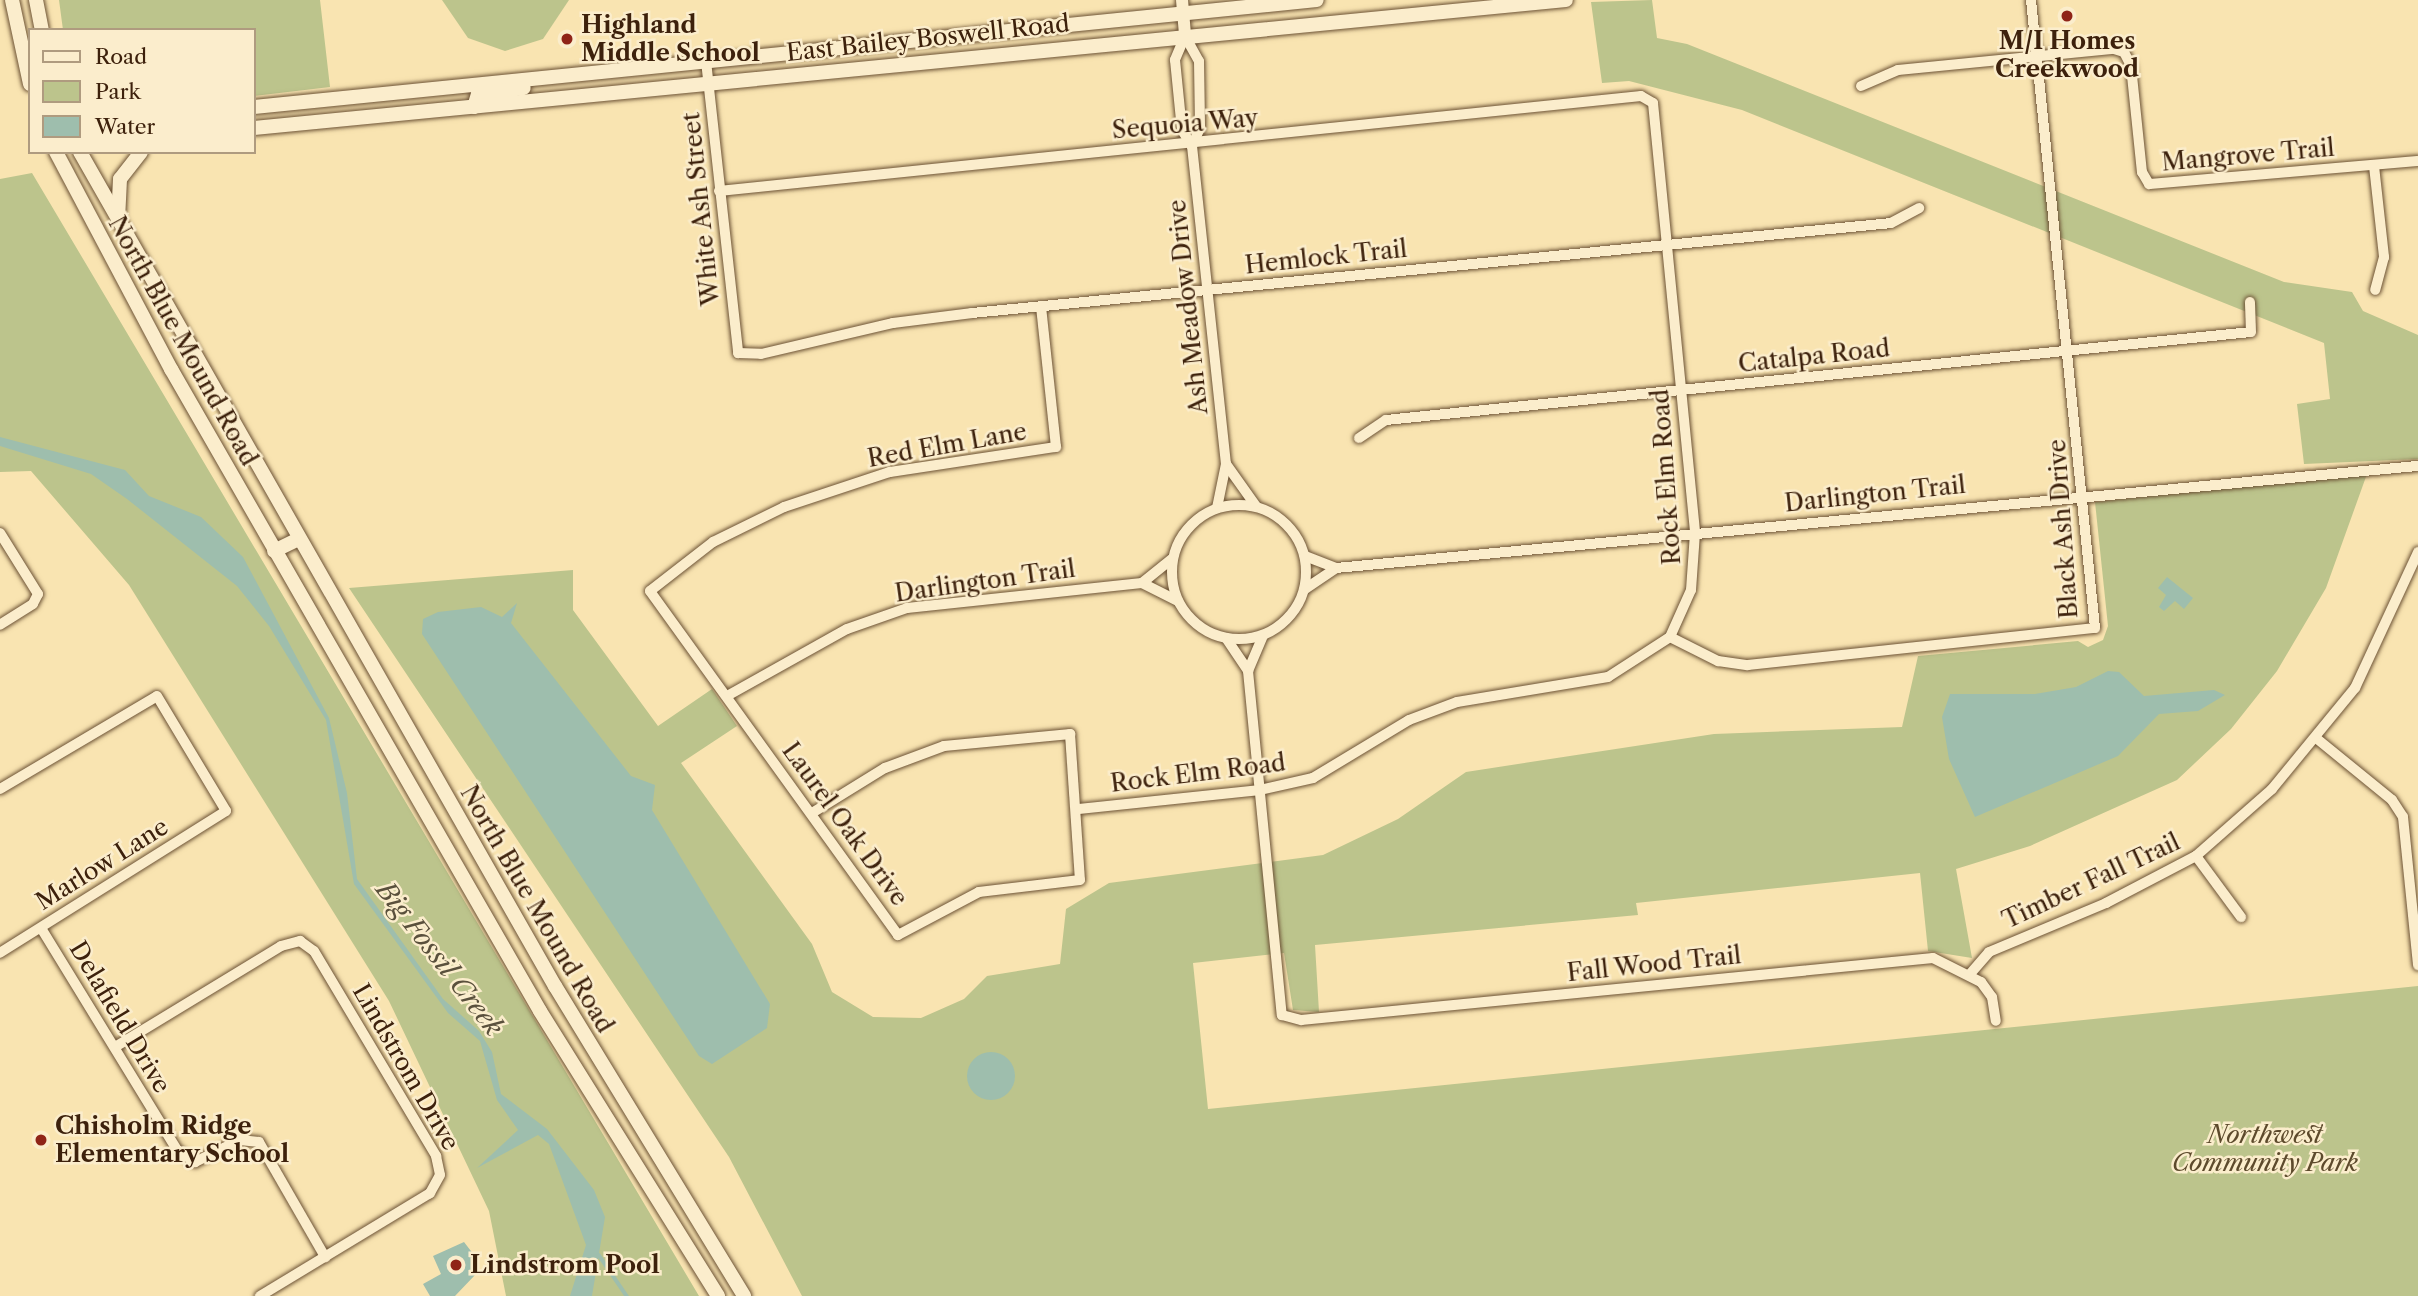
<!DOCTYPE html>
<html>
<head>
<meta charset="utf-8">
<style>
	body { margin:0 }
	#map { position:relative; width:2418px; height:1296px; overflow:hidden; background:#f9e4b1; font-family:"Libre Caslon Text",serif }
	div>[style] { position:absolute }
	.green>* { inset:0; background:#bcc48c }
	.water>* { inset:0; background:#9ebead }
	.round { border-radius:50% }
	.stream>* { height:3.5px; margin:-1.75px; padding:0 1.75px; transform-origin:1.75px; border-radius:1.75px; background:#9ebead }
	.roads { filter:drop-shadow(0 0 2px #6c5235) drop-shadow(0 0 2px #6c5235) }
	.minor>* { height:10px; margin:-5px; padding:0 5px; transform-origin:5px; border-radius:5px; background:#fbedcc }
	.minor>.ring { margin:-5px; padding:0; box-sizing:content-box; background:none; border:10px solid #fbedcc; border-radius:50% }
	.tertiary>* { height:12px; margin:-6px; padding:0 6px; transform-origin:6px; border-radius:6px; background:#fbedcc }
	.secondary>* { height:14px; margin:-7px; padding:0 7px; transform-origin:7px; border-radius:7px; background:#fbedcc }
	.dots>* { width:19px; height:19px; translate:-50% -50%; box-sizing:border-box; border:4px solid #fbedcc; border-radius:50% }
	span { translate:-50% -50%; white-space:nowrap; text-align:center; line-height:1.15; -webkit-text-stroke:5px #fbedcc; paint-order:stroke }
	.poi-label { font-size:24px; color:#3d210c; font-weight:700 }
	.left { translate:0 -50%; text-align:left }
	.street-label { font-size:24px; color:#3d210c }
	.park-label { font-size:24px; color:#5d4a2c; font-style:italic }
	.water-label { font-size:26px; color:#5a503c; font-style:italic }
	.legend { position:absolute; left:28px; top:28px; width:228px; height:126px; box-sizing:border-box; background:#fbedcc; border:2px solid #af9b7f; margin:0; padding:9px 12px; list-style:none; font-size:21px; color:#3d210c }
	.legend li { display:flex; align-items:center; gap:14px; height:35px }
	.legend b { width:35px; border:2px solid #af9b7f }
</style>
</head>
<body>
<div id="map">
	<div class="green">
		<div style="clip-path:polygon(59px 0,320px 0,330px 87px,254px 96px,254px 30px,63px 30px)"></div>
		<div style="clip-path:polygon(442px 0,569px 0,543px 39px,505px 51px,468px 38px)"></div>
		<div style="clip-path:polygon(1652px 0,1657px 38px,1687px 44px,2284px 282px,2352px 292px,2363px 311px,2418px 335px,2418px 459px,2304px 464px,2297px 404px,2330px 399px,2324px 343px,1742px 110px,1629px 81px,1602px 83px,1591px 2px)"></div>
		<div style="clip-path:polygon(32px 173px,699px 1296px,506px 1296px,489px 1211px,389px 1001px,129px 585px,31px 471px,0 472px,0 179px)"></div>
		<div style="clip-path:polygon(2367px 474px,2326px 588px,2277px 671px,2231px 729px,2177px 780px,2030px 846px,1956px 869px,1972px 958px,1928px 951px,1920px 873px,1636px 903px,1638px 915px,1315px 945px,1319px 1012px,1293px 1010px,1284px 953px,1193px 963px,1208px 1109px,2418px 986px,2418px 1296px,802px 1296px,729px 1157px,349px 588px,573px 570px,573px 610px,658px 726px,712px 689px,737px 726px,681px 763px,812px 944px,832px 992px,873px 1017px,921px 1018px,964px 999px,987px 976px,1060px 964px,1066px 909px,1109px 883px,1323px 855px,1398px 819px,1466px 772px,1714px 734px,1902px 727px,1918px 656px,2078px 641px,2088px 647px,2103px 640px,2108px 626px,2095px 502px)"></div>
	</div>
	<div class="water">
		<div style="clip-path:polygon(0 437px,125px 470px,149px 496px,201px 517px,243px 557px,329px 718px,347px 793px,357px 879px,443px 999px,479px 1031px,492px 1052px,501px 1094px,547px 1129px,594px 1190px,605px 1217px,592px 1296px,570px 1296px,586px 1245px,549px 1144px,538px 1135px,477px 1168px,518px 1130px,497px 1100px,480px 1041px,448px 1013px,354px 884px,326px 720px,269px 626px,237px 586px,127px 499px,91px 474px,0 446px)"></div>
		<div style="clip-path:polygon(2167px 577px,2193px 598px,2184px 609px,2175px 601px,2164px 611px,2159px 607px,2166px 595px,2158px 588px)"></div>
		<div style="clip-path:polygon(517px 603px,511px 623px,631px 776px,655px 785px,652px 810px,770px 1004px,767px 1028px,712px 1064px,699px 1056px,422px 634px,423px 619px,438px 612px,481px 607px,502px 617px)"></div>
		<div style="clip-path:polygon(2108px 671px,2119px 672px,2144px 696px,2214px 690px,2225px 695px,2198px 711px,2159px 714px,2118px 756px,1975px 817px,1949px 759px,1942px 717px,1950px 694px,2035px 694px,2076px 687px)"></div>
		<div class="round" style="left:967px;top:1052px;width:48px;height:48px"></div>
		<div style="clip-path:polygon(464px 1242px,474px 1255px,475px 1275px,455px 1296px,430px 1296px,423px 1284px,441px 1274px,433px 1256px)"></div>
	</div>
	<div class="stream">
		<div style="left:599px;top:1255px;width:50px;rotate:55.7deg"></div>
	</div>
	<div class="roads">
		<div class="minor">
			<div style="left:1185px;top:36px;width:26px;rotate:113deg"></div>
			<div style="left:1175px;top:60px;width:70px;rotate:84.3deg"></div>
			<div style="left:1182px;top:130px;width:19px;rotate:58deg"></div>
			<div style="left:1192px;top:146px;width:320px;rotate:83.9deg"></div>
			<div style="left:1226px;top:464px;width:45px;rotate:101.6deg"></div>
			<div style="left:1185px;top:36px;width:29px;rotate:61deg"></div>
			<div style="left:1199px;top:61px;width:67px;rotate:89.1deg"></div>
			<div style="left:1200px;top:128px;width:20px;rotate:114deg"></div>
			<div style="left:706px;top:61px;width:294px;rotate:83.7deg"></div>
			<div style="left:738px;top:353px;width:23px;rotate:2deg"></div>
			<div style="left:761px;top:354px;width:136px;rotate:-13.2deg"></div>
			<div style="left:893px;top:323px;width:80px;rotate:-7.2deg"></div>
			<div style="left:972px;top:313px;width:923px;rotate:-5.59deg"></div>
			<div style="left:1891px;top:223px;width:32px;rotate:-28deg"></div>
			<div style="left:1861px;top:86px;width:40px;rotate:-23.4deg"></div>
			<div style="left:1898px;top:70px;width:217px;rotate:-5.6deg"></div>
			<div style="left:2114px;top:49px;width:10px;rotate:17deg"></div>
			<div style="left:2124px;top:52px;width:16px;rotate:63deg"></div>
			<div style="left:2131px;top:66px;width:107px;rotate:84.1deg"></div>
			<div style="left:2142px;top:172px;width:14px;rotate:60deg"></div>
			<div style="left:2149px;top:184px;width:270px;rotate:-4.9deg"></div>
			<div style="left:2374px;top:166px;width:92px;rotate:83.7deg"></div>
			<div style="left:2384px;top:257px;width:34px;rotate:105deg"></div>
			<div style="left:719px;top:191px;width:927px;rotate:-5.88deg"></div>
			<div style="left:1641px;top:96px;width:14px;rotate:30deg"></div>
			<div style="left:1653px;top:103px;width:432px;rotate:84.4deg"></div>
			<div style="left:1695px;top:533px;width:57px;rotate:94deg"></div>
			<div style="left:1691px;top:590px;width:51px;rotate:114.1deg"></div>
			<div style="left:1670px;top:637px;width:74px;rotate:147.2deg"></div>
			<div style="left:1608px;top:677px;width:153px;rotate:170.6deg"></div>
			<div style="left:1457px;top:702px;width:51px;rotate:159.4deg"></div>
			<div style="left:1409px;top:720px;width:112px;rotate:148.9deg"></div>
			<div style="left:1313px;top:778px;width:54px;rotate:167.2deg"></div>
			<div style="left:1260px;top:790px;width:182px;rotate:174deg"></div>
			<div style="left:1359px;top:438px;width:32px;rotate:-34deg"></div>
			<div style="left:1386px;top:420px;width:869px;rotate:-5.81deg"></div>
			<div style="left:2251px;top:332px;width:30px;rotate:-92deg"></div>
			<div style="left:1226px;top:464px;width:52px;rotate:54.5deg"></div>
			<div class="ring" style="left:1172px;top:505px;width:124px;height:124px"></div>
			<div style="left:0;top:533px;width:72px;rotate:58.1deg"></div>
			<div style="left:38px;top:594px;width:11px;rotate:117deg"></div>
			<div style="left:33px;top:604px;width:39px;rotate:148deg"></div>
			<div style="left:1305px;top:556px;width:33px;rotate:21deg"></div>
			<div style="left:1142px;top:583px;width:40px;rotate:-39deg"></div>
			<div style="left:1305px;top:589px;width:37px;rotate:-34deg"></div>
			<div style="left:1336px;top:568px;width:1087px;rotate:-5.39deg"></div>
			<div style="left:1670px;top:637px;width:54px;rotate:26.6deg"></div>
			<div style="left:1718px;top:661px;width:30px;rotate:8deg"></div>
			<div style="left:1748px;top:665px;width:349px;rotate:-6.1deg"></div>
			<div style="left:2095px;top:628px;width:631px;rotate:-95.82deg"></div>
			<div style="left:1226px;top:638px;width:40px;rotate:56deg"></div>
			<div style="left:1248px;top:671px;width:346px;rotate:84.4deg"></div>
			<div style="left:1282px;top:1015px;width:20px;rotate:15deg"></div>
			<div style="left:1301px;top:1020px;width:635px;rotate:-5.6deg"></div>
			<div style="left:1933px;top:958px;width:54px;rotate:26.6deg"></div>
			<div style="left:1981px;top:982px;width:19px;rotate:54deg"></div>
			<div style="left:1992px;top:997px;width:24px;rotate:81deg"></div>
			<div style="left:1248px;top:671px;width:39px;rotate:-67deg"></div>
			<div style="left:727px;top:696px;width:137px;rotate:-29.2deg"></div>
			<div style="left:847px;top:629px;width:64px;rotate:-19.3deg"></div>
			<div style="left:907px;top:608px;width:236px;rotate:-6.1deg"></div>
			<div style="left:1142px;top:583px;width:40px;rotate:26.6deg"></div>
			<div style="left:2316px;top:738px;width:98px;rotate:39.2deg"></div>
			<div style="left:2392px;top:800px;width:20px;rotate:57deg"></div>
			<div style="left:2403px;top:817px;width:149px;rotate:84.2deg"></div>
			<div style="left:0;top:789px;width:182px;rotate:-30.6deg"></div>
			<div style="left:157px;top:696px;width:134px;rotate:59deg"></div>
			<div style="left:226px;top:811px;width:267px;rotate:147.9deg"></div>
			<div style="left:812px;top:813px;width:86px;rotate:-31.7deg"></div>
			<div style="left:885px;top:768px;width:63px;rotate:-20.4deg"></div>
			<div style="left:944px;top:746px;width:127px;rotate:-5.4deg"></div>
			<div style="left:1070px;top:734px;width:146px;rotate:86.1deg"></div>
			<div style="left:1080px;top:880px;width:102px;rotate:173.2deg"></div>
			<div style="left:979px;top:892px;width:92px;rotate:152deg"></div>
			<div style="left:898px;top:935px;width:424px;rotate:-125.8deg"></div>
			<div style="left:650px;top:591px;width:80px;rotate:-37.9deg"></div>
			<div style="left:713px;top:542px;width:79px;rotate:-26.2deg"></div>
			<div style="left:784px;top:507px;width:112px;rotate:-18.3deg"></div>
			<div style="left:890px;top:472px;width:168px;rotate:-8.6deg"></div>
			<div style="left:1056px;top:447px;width:141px;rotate:-96.1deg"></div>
			<div style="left:2196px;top:856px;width:76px;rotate:53.6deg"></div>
			<div style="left:41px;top:928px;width:260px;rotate:58.5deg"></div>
			<div style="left:177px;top:1150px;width:22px;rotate:34deg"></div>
			<div style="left:195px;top:1162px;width:50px;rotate:-26.1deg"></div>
			<div style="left:240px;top:1140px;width:19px;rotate:6deg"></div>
			<div style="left:259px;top:1142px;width:133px;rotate:60.1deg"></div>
			<div style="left:1970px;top:974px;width:29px;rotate:-49deg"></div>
			<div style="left:1989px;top:952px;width:127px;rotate:-22.7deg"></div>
			<div style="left:2106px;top:903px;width:102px;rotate:-27.6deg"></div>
			<div style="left:2196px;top:856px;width:101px;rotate:-41.4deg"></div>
			<div style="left:2272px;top:789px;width:131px;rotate:-50.6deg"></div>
			<div style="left:2355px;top:688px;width:150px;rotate:-65.1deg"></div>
			<div style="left:115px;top:1047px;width:194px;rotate:-31.3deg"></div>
			<div style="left:281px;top:946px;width:20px;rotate:-15deg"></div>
			<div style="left:300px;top:941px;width:17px;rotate:36deg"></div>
			<div style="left:314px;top:951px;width:239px;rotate:59.2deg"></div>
			<div style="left:436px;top:1156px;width:19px;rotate:78deg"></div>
			<div style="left:440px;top:1175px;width:21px;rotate:119deg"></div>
			<div style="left:430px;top:1193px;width:199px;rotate:148.8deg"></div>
		</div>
		<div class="tertiary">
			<div style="left:1182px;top:0;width:36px;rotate:85deg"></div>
		</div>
		<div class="secondary">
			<div style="left:12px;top:0;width:86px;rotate:77.9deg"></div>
			<div style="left:36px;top:0;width:31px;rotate:79deg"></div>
			<div style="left:254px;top:107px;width:1068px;rotate:-5.75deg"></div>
			<div style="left:474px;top:107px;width:14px;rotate:-73deg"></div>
			<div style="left:478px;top:94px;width:46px;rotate:-7.4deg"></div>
			<div style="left:254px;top:128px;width:1318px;rotate:-5.57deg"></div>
			<div style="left:56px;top:152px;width:246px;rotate:62.1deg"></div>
			<div style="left:171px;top:369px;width:740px;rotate:60.11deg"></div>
			<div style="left:540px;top:1011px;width:336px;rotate:58deg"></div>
			<div style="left:80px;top:152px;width:960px;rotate:60.34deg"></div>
			<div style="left:555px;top:986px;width:363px;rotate:58.6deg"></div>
			<div style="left:118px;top:220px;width:41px;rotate:-87.2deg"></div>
			<div style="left:120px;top:179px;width:34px;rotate:-52deg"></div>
			<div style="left:274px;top:551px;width:28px;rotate:-26deg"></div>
		</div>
	</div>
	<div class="dots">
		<div style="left:2067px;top:16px;background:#8f2418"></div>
		<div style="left:567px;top:39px;background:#8f2418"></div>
		<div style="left:41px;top:1140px;background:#8f2418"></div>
		<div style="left:456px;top:1265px;background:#8f2418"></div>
	</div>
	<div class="poi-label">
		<span class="left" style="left:581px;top:39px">Highland<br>Middle School</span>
		<span style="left:2067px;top:55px">M/I Homes<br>Creekwood</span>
		<span class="left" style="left:55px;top:1140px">Chisholm Ridge<br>Elementary School</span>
		<span class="left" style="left:470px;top:1265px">Lindstrom Pool</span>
	</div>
	<div class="street-label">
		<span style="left:928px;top:38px;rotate:-6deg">East Bailey Boswell Road</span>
		<span style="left:1185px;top:124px;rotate:-5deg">Sequoia Way</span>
		<span style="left:2248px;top:155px;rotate:-5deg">Mangrove Trail</span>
		<span style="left:701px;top:209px;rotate:-96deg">White Ash Street</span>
		<span style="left:1326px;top:257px;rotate:-6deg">Hemlock Trail</span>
		<span style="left:1188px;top:307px;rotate:-96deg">Ash Meadow Drive</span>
		<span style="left:183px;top:341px;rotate:61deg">North Blue Mound Road</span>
		<span style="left:1814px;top:356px;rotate:-6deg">Catalpa Road</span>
		<span style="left:947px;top:445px;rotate:-10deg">Red Elm Lane</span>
		<span style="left:1666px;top:477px;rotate:-94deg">Rock Elm Road</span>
		<span style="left:1875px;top:494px;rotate:-6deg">Darlington Trail</span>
		<span style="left:2063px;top:529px;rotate:-94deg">Black Ash Drive</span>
		<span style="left:985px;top:581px;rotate:-8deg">Darlington Trail</span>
		<span style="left:1198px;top:773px;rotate:-7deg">Rock Elm Road</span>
		<span style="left:845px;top:824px;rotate:54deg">Laurel Oak Drive</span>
		<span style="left:102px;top:864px;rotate:-32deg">Marlow Lane</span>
		<span style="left:2091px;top:881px;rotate:-25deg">Timber Fall Trail</span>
		<span style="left:537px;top:909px;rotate:60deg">North Blue Mound Road</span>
		<span style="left:1654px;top:964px;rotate:-6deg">Fall Wood Trail</span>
		<span style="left:120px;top:1017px;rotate:59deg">Delafield Drive</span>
		<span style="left:406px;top:1067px;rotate:60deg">Lindstrom Drive</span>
	</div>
	<div class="park-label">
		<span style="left:2265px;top:1149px">Northwest<br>Community Park</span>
	</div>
	<div class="water-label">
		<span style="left:439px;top:959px;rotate:52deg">Big Fossil Creek</span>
	</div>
	<ul class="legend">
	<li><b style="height:9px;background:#fbedcc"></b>Road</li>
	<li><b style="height:19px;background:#bcc48c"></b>Park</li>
	<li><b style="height:19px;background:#9ebead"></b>Water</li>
	</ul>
</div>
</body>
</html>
